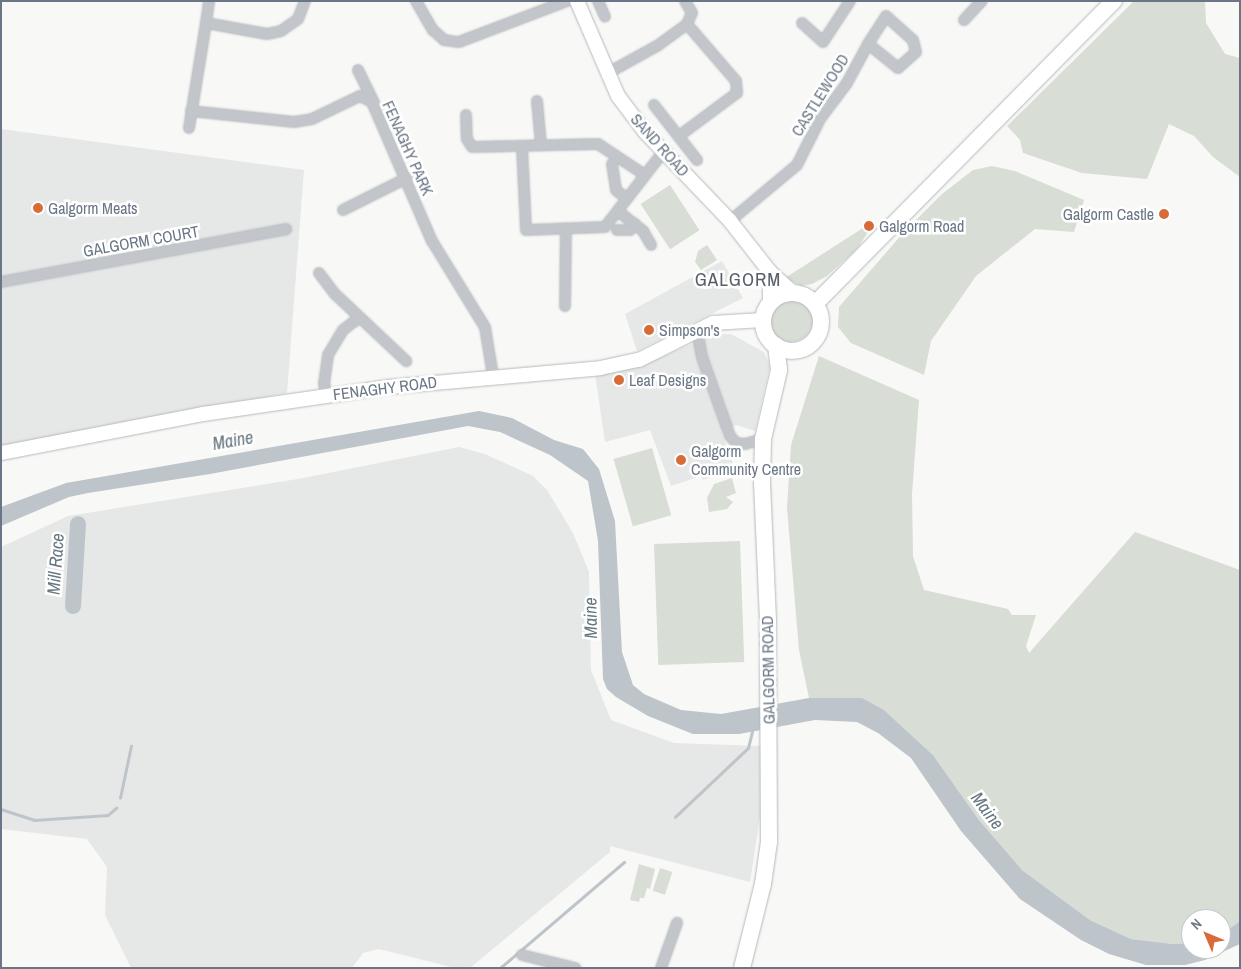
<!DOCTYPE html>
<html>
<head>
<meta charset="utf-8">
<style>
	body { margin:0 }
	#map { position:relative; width:1241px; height:969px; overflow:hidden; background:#f8f8f6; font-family:"Archivo Narrow",sans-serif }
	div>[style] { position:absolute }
	.built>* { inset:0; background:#e6e7e7 }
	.green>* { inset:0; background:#d8ddd5; transform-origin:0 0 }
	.round { border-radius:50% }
	.water>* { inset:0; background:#bdc5cb }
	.stream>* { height:2.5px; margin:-1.25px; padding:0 1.25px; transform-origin:1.25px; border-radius:1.25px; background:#bdc5cb }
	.river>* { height:16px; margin:-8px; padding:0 8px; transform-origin:8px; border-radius:8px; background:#bdc5cb }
	.roads { filter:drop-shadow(0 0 1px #b5b9be) drop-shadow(0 0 1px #b5b9be) }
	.street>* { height:10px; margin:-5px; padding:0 5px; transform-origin:5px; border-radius:5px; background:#c2c5c9 }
	.secondary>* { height:14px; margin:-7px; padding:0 7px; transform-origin:7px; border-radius:7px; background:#fff }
	.primary>* { height:16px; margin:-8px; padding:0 8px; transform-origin:8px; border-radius:8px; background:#fff }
	.primary>.ring { margin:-8px; padding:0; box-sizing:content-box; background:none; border:16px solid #fff; border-radius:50% }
	.dots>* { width:14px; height:14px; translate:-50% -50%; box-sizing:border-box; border:2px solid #fff; border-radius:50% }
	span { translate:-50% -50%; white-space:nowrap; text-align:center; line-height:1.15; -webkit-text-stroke:5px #fff; paint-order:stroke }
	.street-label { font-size:16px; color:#6a7685 }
	.poi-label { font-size:16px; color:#6a7685 }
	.left { translate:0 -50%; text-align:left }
	.right { translate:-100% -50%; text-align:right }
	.water-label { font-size:18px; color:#667780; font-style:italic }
	.quarter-label { font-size:19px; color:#57606a; letter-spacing:1px }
	.frame { position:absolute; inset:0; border:2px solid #6a7685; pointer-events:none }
	.north { position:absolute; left:1181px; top:909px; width:50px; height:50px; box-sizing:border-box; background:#fff; border:1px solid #c3c8ce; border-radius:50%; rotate:315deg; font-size:14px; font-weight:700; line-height:20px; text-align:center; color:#6a7685 }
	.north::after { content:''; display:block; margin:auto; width:18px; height:22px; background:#d76c38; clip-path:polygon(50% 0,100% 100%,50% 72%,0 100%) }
</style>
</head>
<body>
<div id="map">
	<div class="built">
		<div style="clip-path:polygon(1px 129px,304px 170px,287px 393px,1px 446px)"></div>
		<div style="clip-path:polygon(722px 261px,743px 298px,637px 351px,625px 314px)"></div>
		<div style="clip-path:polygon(713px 334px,731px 334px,764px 352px,770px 366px,755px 431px,736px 425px,721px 430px,735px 469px,703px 480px,701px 476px,671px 486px,650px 430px,605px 442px,595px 374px,640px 367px)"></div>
		<div style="clip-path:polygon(459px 447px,485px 454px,533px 476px,547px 490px,573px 533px,589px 572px,591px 670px,611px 720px,674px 743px,761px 746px,760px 817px,750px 882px,610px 846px,610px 852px,470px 968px,455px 968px,379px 949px,363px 953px,352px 968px,131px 968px,105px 915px,107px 867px,87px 839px,1px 829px,1px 547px,68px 516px,298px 479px)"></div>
	</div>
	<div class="green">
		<div style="clip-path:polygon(1134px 1px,1205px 1px,1206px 23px,1225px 54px,1240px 58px,1240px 177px,1213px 157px,1194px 136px,1169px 124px,1147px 179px,1082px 173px,1023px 153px,1020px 140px,1007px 126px)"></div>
		<div style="clip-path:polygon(992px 166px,1015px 171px,1084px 200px,1074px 232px,1035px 229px,976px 276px,931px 341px,924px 375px,851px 343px,838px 327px,839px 307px,903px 233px,942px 194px,973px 170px)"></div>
		<div style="left:670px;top:185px;width:54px;height:35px;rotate:57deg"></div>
		<div style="clip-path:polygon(863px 228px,868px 232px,857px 249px,827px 276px,812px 284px,801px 286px,785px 278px)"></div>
		<div style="clip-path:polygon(707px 245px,717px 260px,701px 270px,695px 262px,698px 251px)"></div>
		<div class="round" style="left:769px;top:298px;width:44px;height:44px"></div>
		<div style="clip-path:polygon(819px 356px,919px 400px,912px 494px,913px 556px,924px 590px,1008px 609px,1012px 615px,1036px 615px,1026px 646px,1029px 653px,1135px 532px,1240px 570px,1240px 921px,1221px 935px,1221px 919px,1191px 919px,1191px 943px,1173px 944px,1131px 939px,1090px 920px,1022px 870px,979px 820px,933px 755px,884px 710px,846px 698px,809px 698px,799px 650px,787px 508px,791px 445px)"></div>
		<div style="left:652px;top:448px;width:70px;height:40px;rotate:74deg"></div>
		<div style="clip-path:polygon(732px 478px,736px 493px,726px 497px,733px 502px,727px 509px,709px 512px,707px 498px,714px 484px)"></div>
		<div style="left:740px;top:541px;width:121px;height:86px;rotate:88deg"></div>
		<div style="clip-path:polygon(639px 864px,655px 869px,650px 889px,647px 888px,644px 898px,640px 898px,639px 902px,630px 900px)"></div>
		<div style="left:660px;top:868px;width:13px;height:24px;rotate:18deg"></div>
	</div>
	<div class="water">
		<div style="clip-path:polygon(479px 411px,512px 418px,554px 440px,583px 449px,599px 469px,615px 521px,622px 652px,633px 685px,644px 694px,681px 710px,721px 714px,809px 698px,862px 698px,884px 710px,933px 755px,979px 820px,1022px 870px,1090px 920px,1131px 939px,1173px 944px,1191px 943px,1191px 949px,1221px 949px,1221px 935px,1240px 921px,1240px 944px,1205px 960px,1185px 965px,1146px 965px,1109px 954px,1081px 940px,1020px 899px,961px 831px,911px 758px,878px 733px,857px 722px,815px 720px,739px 734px,693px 734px,648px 716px,616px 697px,607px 689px,603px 679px,598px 541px,588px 481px,550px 455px,500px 432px,468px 426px,210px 474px,88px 493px,69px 497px,1px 526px,1px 507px,66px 483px)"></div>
	</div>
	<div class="stream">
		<div style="left:120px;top:798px;width:53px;rotate:-78.1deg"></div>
		<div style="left:1px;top:809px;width:35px;rotate:18deg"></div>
		<div style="left:34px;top:820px;width:74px;rotate:-3.9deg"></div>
		<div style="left:108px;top:815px;width:11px;rotate:-41deg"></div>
		<div style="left:675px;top:817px;width:100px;rotate:-43.4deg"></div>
		<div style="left:748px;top:748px;width:21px;rotate:-76deg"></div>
		<div style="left:500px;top:968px;width:163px;rotate:-40.5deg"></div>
	</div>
	<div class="river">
		<div style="left:73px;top:606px;width:82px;rotate:-86.5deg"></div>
	</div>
	<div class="roads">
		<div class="street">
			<div style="left:416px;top:1px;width:34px;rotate:60deg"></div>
			<div style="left:433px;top:30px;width:15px;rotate:42deg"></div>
			<div style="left:444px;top:40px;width:15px;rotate:8deg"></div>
			<div style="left:459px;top:42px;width:116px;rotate:-20.8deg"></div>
			<div style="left:598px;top:1px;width:17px;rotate:66deg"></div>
			<div style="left:964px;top:20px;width:26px;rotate:-47deg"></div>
			<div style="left:206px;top:23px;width:22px;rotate:-82deg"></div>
			<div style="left:802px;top:23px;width:28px;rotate:42deg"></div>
			<div style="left:823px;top:42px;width:49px;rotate:-56.6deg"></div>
			<div style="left:358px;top:70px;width:37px;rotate:64deg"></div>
			<div style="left:608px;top:73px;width:56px;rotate:-28.9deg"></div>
			<div style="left:657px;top:46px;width:37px;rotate:-36deg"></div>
			<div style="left:687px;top:24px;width:12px;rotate:-66deg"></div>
			<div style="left:692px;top:13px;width:14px;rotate:-120deg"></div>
			<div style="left:537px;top:101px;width:44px;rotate:84.8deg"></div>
			<div style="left:654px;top:105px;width:70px;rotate:52deg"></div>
			<div style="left:191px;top:111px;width:104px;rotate:6.1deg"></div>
			<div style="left:294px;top:122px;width:18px;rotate:-9deg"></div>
			<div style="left:312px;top:119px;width:53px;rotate:-25.6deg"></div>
			<div style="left:360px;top:96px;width:13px;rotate:27deg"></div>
			<div style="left:372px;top:102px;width:151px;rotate:66.7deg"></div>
			<div style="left:432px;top:241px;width:101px;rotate:58.4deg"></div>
			<div style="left:485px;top:327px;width:50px;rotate:80.7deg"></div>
			<div style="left:466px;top:115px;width:24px;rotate:88deg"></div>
			<div style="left:467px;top:139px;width:9px;rotate:58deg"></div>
			<div style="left:472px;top:147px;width:126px;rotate:-1.4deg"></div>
			<div style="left:598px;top:144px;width:56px;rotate:33.4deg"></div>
			<div style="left:189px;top:128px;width:106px;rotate:-80.8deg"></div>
			<div style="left:206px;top:23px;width:62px;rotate:10.2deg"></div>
			<div style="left:267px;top:34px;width:14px;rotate:-12deg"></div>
			<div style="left:281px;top:31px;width:21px;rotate:-35deg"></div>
			<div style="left:298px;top:19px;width:19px;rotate:-69deg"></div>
			<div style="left:679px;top:136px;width:72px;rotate:-36.6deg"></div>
			<div style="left:737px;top:93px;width:12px;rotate:-95deg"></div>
			<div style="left:736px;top:81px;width:75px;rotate:-130.7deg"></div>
			<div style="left:522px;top:147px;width:83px;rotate:87.2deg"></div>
			<div style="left:526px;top:230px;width:79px;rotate:-2.2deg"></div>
			<div style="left:605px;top:227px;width:96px;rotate:-52.2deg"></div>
			<div style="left:612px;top:164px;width:26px;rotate:81deg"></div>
			<div style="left:616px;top:190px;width:14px;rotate:39deg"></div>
			<div style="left:343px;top:210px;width:72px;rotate:-26.6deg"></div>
			<div style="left:619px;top:212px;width:31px;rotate:38deg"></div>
			<div style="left:643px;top:231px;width:16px;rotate:60deg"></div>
			<div style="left:730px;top:221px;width:87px;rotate:-39.9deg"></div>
			<div style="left:797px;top:165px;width:51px;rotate:-63.4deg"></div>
			<div style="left:820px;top:119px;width:45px;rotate:-53.1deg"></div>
			<div style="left:847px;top:83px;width:44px;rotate:-61.7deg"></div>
			<div style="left:868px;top:44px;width:33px;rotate:-57deg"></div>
			<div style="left:886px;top:16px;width:36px;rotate:42deg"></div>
			<div style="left:913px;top:40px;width:12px;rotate:76deg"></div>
			<div style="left:916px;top:52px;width:24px;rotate:138deg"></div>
			<div style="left:898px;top:68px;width:38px;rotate:-141deg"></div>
			<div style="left:617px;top:230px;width:13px"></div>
			<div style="left:630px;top:230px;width:8px;rotate:-50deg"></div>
			<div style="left:319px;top:273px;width:26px;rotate:53deg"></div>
			<div style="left:335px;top:294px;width:98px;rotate:43.3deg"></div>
			<div style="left:1px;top:282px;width:290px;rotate:-10.5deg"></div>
			<div style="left:565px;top:306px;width:77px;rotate:-89.3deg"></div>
			<div style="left:697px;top:331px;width:26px;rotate:79deg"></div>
			<div style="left:702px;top:357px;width:84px;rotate:70.5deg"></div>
			<div style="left:730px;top:436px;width:9px;rotate:49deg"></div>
			<div style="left:736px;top:443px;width:9px;rotate:6deg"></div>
			<div style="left:745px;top:444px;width:19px;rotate:-16deg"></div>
			<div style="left:327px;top:395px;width:11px;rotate:-105deg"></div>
			<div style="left:324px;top:384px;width:29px;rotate:-82deg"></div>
			<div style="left:328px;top:355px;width:29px;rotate:-59deg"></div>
			<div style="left:343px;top:330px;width:21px;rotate:-37deg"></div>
			<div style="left:522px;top:955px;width:55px;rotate:13.8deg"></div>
			<div style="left:661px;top:968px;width:48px;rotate:-70.4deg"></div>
		</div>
		<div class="secondary">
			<div style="left:577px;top:1px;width:103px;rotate:66.7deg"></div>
			<div style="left:618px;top:96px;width:46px;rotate:52.9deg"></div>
			<div style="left:646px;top:133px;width:122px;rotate:46.3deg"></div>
			<div style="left:730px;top:221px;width:65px;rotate:51.9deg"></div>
			<div style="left:770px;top:272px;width:31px;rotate:42deg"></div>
			<div style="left:770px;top:304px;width:32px;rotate:-90deg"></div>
			<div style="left:1px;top:453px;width:206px;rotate:-10.9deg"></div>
			<div style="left:203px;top:414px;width:188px;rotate:-8.3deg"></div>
			<div style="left:389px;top:387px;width:212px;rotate:-5.1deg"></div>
			<div style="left:600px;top:368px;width:40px;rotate:-12deg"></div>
			<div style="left:639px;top:360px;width:83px;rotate:-26.6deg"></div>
			<div style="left:713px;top:323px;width:50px;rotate:-3.4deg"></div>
		</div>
		<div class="primary">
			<div class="ring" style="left:763px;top:293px;width:42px;height:42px"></div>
			<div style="left:815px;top:304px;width:426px;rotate:-45.4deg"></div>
			<div style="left:742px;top:968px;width:87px;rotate:-76deg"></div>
			<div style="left:763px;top:884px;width:42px;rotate:-81.9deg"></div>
			<div style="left:769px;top:842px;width:222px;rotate:-90.3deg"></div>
			<div style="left:768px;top:620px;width:139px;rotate:-92.5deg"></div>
			<div style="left:762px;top:481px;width:42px;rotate:-88.6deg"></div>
			<div style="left:763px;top:439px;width:71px;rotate:-76.9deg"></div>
			<div style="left:779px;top:370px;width:25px;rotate:-97deg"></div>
		</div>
	</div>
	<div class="dots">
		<div style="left:38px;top:208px;background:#d76c38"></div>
		<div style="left:1164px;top:214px;background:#d76c38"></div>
		<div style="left:869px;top:226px;background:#d76c38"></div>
		<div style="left:649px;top:330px;background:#d76c38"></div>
		<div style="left:619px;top:380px;background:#d76c38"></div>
		<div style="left:681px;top:460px;background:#d76c38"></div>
	</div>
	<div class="street-label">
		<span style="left:820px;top:95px;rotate:-58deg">CASTLEWOOD</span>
		<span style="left:660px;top:145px;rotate:48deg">SAND ROAD</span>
		<span style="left:408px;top:148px;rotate:66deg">FENAGHY PARK</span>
		<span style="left:141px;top:241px;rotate:-10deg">GALGORM COURT</span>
		<span style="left:385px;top:388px;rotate:-7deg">FENAGHY ROAD</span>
		<span style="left:768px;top:670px;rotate:-91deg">GALGORM ROAD</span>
	</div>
	<div class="poi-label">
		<span class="left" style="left:48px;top:208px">Galgorm Meats</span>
		<span class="right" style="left:1154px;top:214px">Galgorm Castle</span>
		<span class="left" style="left:879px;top:226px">Galgorm Road</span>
		<span class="left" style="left:659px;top:330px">Simpson's</span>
		<span class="left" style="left:629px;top:380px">Leaf Designs</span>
		<span class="left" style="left:691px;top:460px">Galgorm<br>Community Centre</span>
	</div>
	<div class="water-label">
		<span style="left:233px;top:441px;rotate:-10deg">Maine</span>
		<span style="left:56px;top:564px;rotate:-86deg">Mill Race</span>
		<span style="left:591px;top:618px;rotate:-91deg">Maine</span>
		<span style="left:987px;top:811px;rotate:53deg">Maine</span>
	</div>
	<div class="quarter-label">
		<span style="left:738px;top:280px">GALGORM</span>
	</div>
	<div class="frame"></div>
	<div class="north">N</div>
</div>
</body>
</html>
